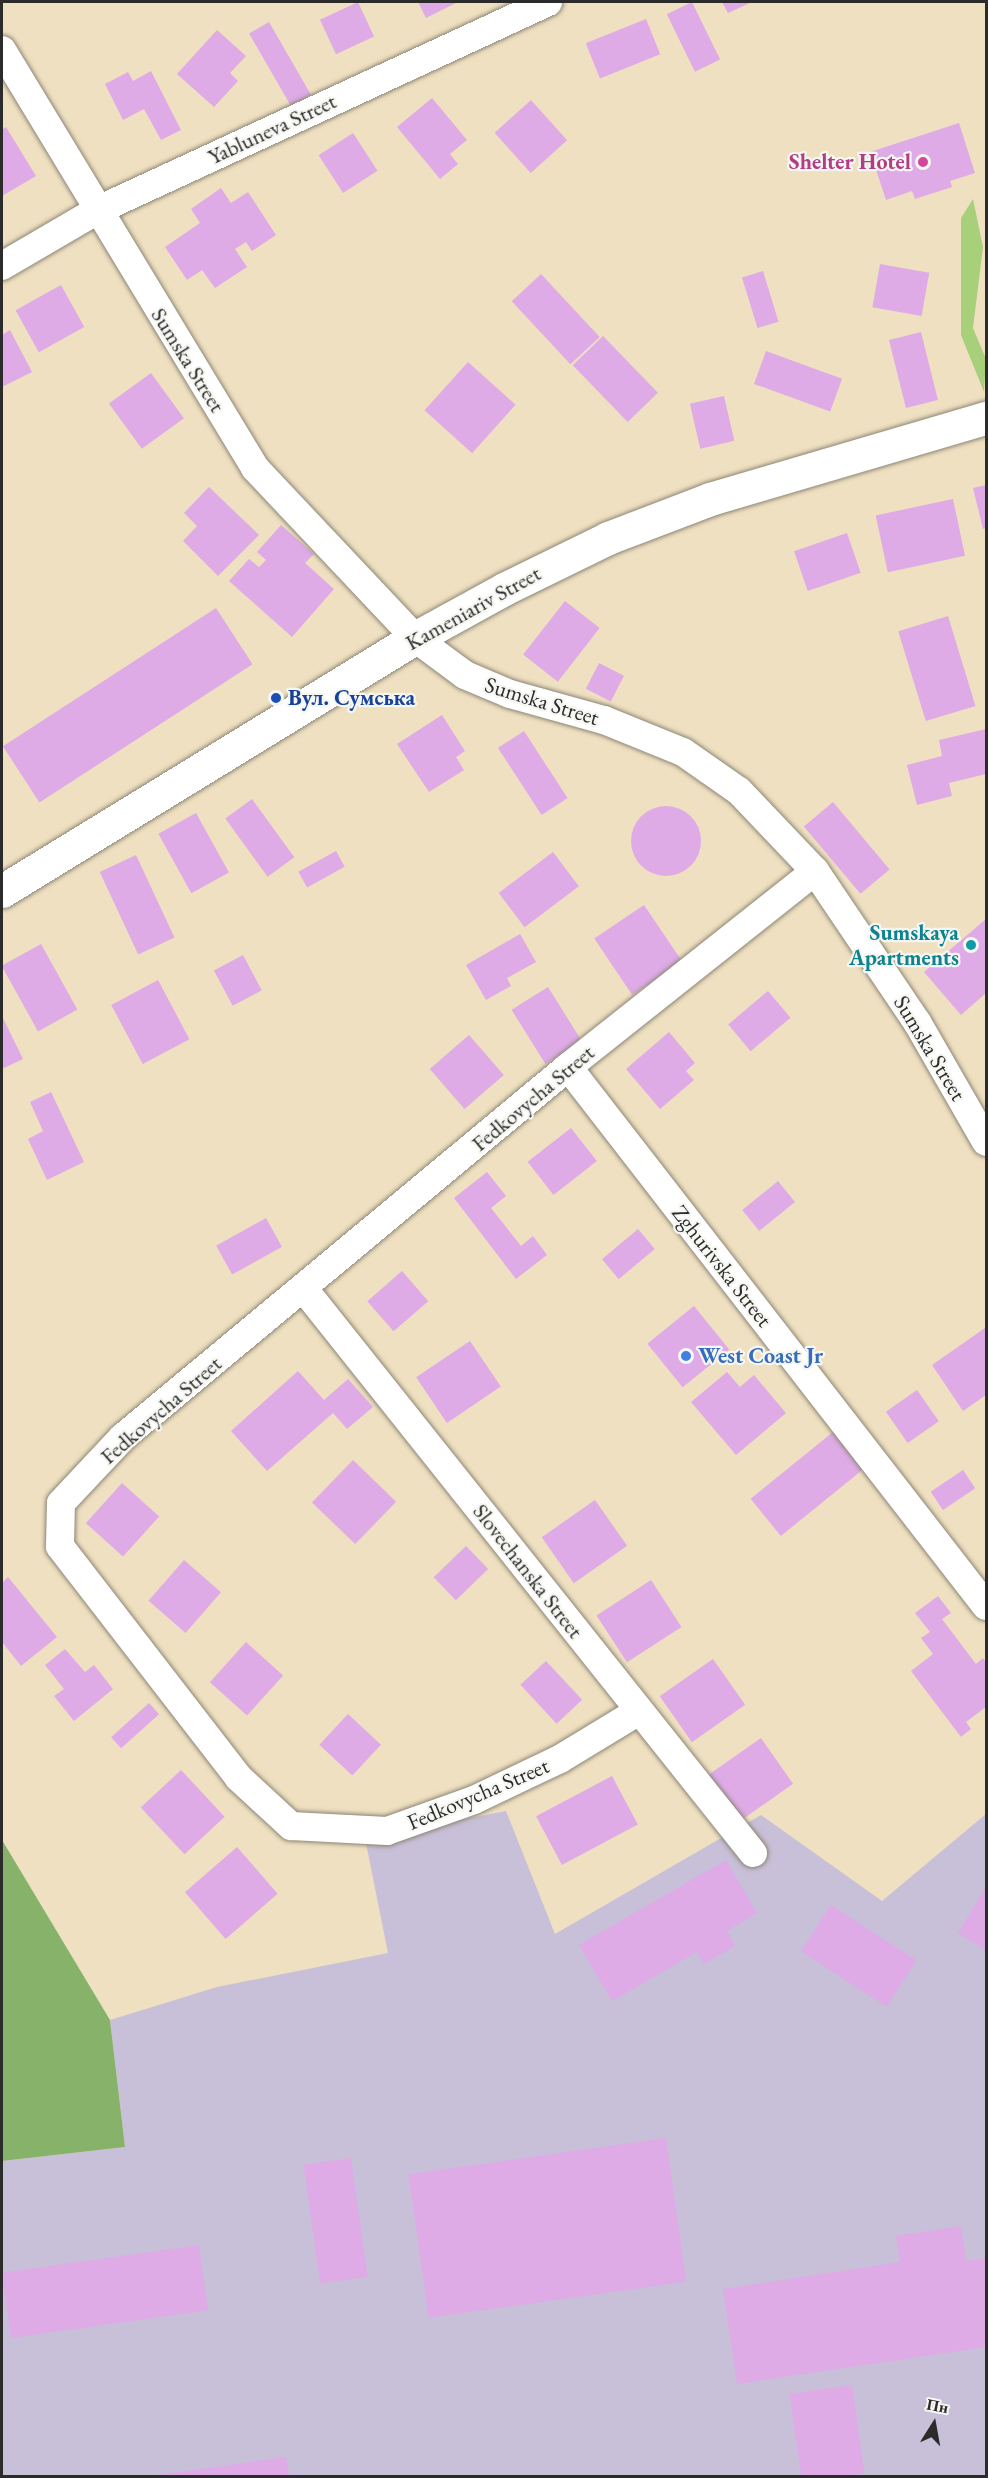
<!DOCTYPE html>
<html>
<head>
<meta charset="utf-8">
<style>
	body { margin:0 }
	#map { position:relative; width:988px; height:2478px; overflow:hidden; background:#efe0c1; font-family:"EB Garamond",serif }
	div>[style] { position:absolute }
	.industrial>* { inset:0; background:#c8bfd8 }
	.green>* { inset:0; background:#a8cf7a }
	.forest>* { inset:0; background:#86b26a }
	.building>* { inset:0; background:#deabe7; transform-origin:0 0 }
	.round { border-radius:50% }
	.roads { filter:drop-shadow(0 0 2px #8d8676) drop-shadow(0 0 2px #8d8676) }
	.minor>* { height:28px; margin:-14px; padding:0 14px; transform-origin:14px; border-radius:14px; background:#fff }
	.tertiary>* { height:33px; margin:-16.5px; padding:0 16.5px; transform-origin:16.5px; border-radius:16.5px; background:#fff }
	.dots>* { width:16px; height:16px; translate:-50% -50%; box-sizing:border-box; border:3px solid #f6f6f2; border-radius:50% }
	span { translate:-50% -50%; white-space:nowrap; text-align:center; line-height:1.15; -webkit-text-stroke:4.5px #f6f6f2; paint-order:stroke }
	.street-label { font-size:22px; color:#2b2b2b }
	.hotel-label { font-size:22px; color:#b23c85; font-weight:700 }
	.right { translate:-100% -50%; text-align:right }
	.transit-label { font-size:22px; color:#164399; font-weight:700 }
	.left { translate:0 -50%; text-align:left }
	.culture-label { font-size:22px; color:#0d838f; font-weight:700 }
	.shop-label { font-size:22px; color:#366cbe; font-weight:700 }
	.frame { position:absolute; inset:0; border:3px solid #2b2b2b; pointer-events:none }
	.north { position:absolute; left:904px; top:2394px; width:60px; height:60px; -webkit-text-stroke:4px #f6f6f2; paint-order:stroke; rotate:11deg; font-size:16px; font-weight:700; line-height:24px; text-align:center; color:#2b2b2b }
	.north::after { content:''; display:block; margin:auto; width:21px; height:27px; background:#2b2b2b; clip-path:polygon(50% 0,100% 100%,50% 72%,0 100%) }
</style>
</head>
<body>
<div id="map">
	<div class="industrial">
		<div style="clip-path:polygon(506px 1811px,555px 1934px,761px 1815px,882px 1901px,986px 1814px,986px 2476px,2px 2476px,2px 2161px,125px 2147px,110px 2020px,217px 1987px,388px 1953px,365px 1838px)"></div>
	</div>
	<div class="green">
		<div style="clip-path:polygon(973px 199px,983px 247px,973px 328px,986px 359px,984px 392px,961px 335px,961px 218px)"></div>
	</div>
	<div class="forest">
		<div style="clip-path:polygon(2px 1840px,110px 2020px,125px 2147px,2px 2161px)"></div>
	</div>
	<div class="building">
		<div style="left:358px;top:2px;width:38px;height:42px;rotate:65deg"></div>
		<div style="clip-path:polygon(418px 2px,458px 2px,426px 18px)"></div>
		<div style="left:692px;top:2px;width:64px;height:28px;rotate:64deg"></div>
		<div style="clip-path:polygon(722px 2px,752px 2px,728px 13px)"></div>
		<div style="left:646px;top:19px;width:38px;height:65px;rotate:68deg"></div>
		<div style="left:269px;top:22px;width:84px;height:23px;rotate:60deg"></div>
		<div style="clip-path:polygon(217px 30px,246px 56px,230px 73px,238px 81px,214px 107px,177px 74px)"></div>
		<div style="clip-path:polygon(151px 71px,181px 130px,161px 140px,144px 109px,123px 120px,105px 84px,128px 72px,133px 81px)"></div>
		<div style="clip-path:polygon(432px 98px,467px 140px,450px 154px,458px 164px,440px 179px,397px 127px)"></div>
		<div style="left:531px;top:100px;width:54px;height:49px;rotate:48deg"></div>
		<div style="clip-path:polygon(959px 123px,975px 173px,950px 181px,952px 187px,915px 199px,912px 191px,886px 200px,870px 152px)"></div>
		<div style="clip-path:polygon(6px 127px,36px 176px,2px 196px,2px 130px)"></div>
		<div style="left:353px;top:133px;width:45px;height:41px;rotate:57deg"></div>
		<div style="clip-path:polygon(221px 188px,231px 203px,248px 192px,276px 235px,252px 251px,246px 242px,235px 249px,247px 267px,215px 288px,202px 270px,187px 280px,165px 247px,200px 223px,191px 209px)"></div>
		<div style="left:880px;top:264px;width:50px;height:44px;rotate:10deg"></div>
		<div style="left:763px;top:271px;width:53px;height:22px;rotate:73deg"></div>
		<div style="left:541px;top:274px;width:86px;height:40px;rotate:47deg"></div>
		<div style="left:61px;top:285px;width:48px;height:52px;rotate:61deg"></div>
		<div style="clip-path:polygon(10px 330px,32px 372px,2px 387px,2px 335px)"></div>
		<div style="left:921px;top:332px;width:70px;height:33px;rotate:76deg"></div>
		<div style="left:603px;top:336px;width:79px;height:42px;rotate:46deg"></div>
		<div style="left:766px;top:351px;width:81px;height:35px;rotate:20deg"></div>
		<div style="left:468px;top:362px;width:64px;height:65px;rotate:42deg"></div>
		<div style="left:151px;top:373px;width:56px;height:52px;rotate:54deg"></div>
		<div style="left:724px;top:396px;width:46px;height:35px;rotate:77deg"></div>
		<div style="clip-path:polygon(986px 485px,986px 528px,983px 529px,973px 488px)"></div>
		<div style="clip-path:polygon(209px 487px,259px 535px,218px 576px,183px 541px,197px 526px,184px 513px)"></div>
		<div style="left:953px;top:499px;width:58px;height:79px;rotate:78deg"></div>
		<div style="clip-path:polygon(281px 525px,314px 554px,305px 563px,334px 589px,292px 637px,229px 581px,249px 559px,259px 567px,266px 560px,257px 552px)"></div>
		<div style="left:847px;top:533px;width:42px;height:56px;rotate:71deg"></div>
		<div style="left:565px;top:601px;width:44px;height:68px;rotate:38deg"></div>
		<div style="left:216px;top:608px;width:67px;height:254px;rotate:57deg"></div>
		<div style="left:948px;top:616px;width:94px;height:52px;rotate:73deg"></div>
		<div style="left:599px;top:663px;width:28px;height:29px;rotate:27deg"></div>
		<div style="clip-path:polygon(442px 715px,465px 751px,456px 757px,464px 770px,429px 792px,397px 744px)"></div>
		<div style="clip-path:polygon(986px 729px,986px 774px,949px 783px,952px 796px,917px 805px,907px 765px,942px 756px,939px 740px)"></div>
		<div style="left:524px;top:731px;width:80px;height:31px;rotate:57deg"></div>
		<div style="left:252px;top:799px;width:72px;height:33px;rotate:54deg"></div>
		<div style="left:833px;top:802px;width:88px;height:38px;rotate:50deg"></div>
		<div class="round" style="left:631px;top:806px;width:70px;height:70px"></div>
		<div style="left:196px;top:813px;width:68px;height:43px;rotate:61deg"></div>
		<div style="left:336px;top:851px;width:18px;height:43px;rotate:61deg"></div>
		<div style="left:553px;top:852px;width:43px;height:68px;rotate:53deg"></div>
		<div style="left:136px;top:855px;width:91px;height:40px;rotate:65deg"></div>
		<div style="left:644px;top:905px;width:68px;height:60px;rotate:56deg"></div>
		<div style="clip-path:polygon(986px 919px,986px 993px,961px 1015px,924px 972px)"></div>
		<div style="clip-path:polygon(520px 934px,536px 962px,507px 978px,511px 986px,486px 1000px,466px 965px)"></div>
		<div style="left:41px;top:944px;width:75px;height:45px;rotate:61deg"></div>
		<div style="left:243px;top:955px;width:40px;height:33px;rotate:62deg"></div>
		<div style="left:158px;top:980px;width:67px;height:53px;rotate:62deg"></div>
		<div style="left:548px;top:987px;width:64px;height:43px;rotate:58deg"></div>
		<div style="left:768px;top:991px;width:35px;height:52px;rotate:50deg"></div>
		<div style="clip-path:polygon(2px 1016px,23px 1059px,2px 1069px)"></div>
		<div style="clip-path:polygon(669px 1032px,695px 1063px,686px 1071px,694px 1080px,660px 1109px,626px 1069px)"></div>
		<div style="left:469px;top:1035px;width:53px;height:52px;rotate:49deg"></div>
		<div style="clip-path:polygon(51px 1092px,84px 1162px,47px 1180px,28px 1139px,43px 1131px,30px 1102px)"></div>
		<div style="left:571px;top:1128px;width:42px;height:55px;rotate:52deg"></div>
		<div style="clip-path:polygon(487px 1172px,506px 1196px,491px 1208px,521px 1246px,533px 1236px,547px 1255px,516px 1279px,454px 1198px)"></div>
		<div style="left:778px;top:1181px;width:27px;height:46px;rotate:51deg"></div>
		<div style="left:266px;top:1218px;width:33px;height:57px;rotate:61deg"></div>
		<div style="left:638px;top:1229px;width:26px;height:47px;rotate:50deg"></div>
		<div style="left:402px;top:1271px;width:40px;height:46px;rotate:49deg"></div>
		<div style="left:694px;top:1306px;width:56px;height:60px;rotate:51deg"></div>
		<div style="clip-path:polygon(985px 1328px,986px 1395px,963px 1411px,932px 1365px)"></div>
		<div style="left:470px;top:1341px;width:55px;height:65px;rotate:56deg"></div>
		<div style="clip-path:polygon(298px 1371px,324px 1400px,348px 1379px,373px 1407px,347px 1429px,333px 1413px,267px 1471px,231px 1431px)"></div>
		<div style="clip-path:polygon(727px 1372px,740px 1387px,754px 1375px,786px 1413px,736px 1455px,691px 1402px)"></div>
		<div style="left:917px;top:1390px;width:38px;height:38px;rotate:55deg"></div>
		<div style="left:833px;top:1432px;width:48px;height:106px;rotate:51deg"></div>
		<div style="left:353px;top:1460px;width:60px;height:59px;rotate:44deg"></div>
		<div style="left:963px;top:1470px;width:22px;height:39px;rotate:56deg"></div>
		<div style="left:122px;top:1483px;width:50px;height:54px;rotate:42deg"></div>
		<div style="left:595px;top:1500px;width:56px;height:65px;rotate:55deg"></div>
		<div style="left:466px;top:1546px;width:32px;height:45px;rotate:46deg"></div>
		<div style="left:184px;top:1560px;width:49px;height:54px;rotate:41deg"></div>
		<div style="clip-path:polygon(8px 1577px,57px 1637px,21px 1666px,2px 1642px,2px 1583px)"></div>
		<div style="left:651px;top:1580px;width:56px;height:65px;rotate:57deg"></div>
		<div style="clip-path:polygon(938px 1596px,951px 1613px,942px 1619px,976px 1664px,983px 1658px,986px 1663px,986px 1707px,966px 1722px,971px 1729px,961px 1737px,911px 1671px,933px 1654px,921px 1638px,930px 1632px,915px 1613px)"></div>
		<div style="left:246px;top:1642px;width:50px;height:54px;rotate:42deg"></div>
		<div style="clip-path:polygon(65px 1649px,85px 1672px,94px 1665px,113px 1689px,74px 1721px,54px 1696px,64px 1689px,45px 1665px)"></div>
		<div style="left:713px;top:1659px;width:56px;height:65px;rotate:55deg"></div>
		<div style="left:546px;top:1661px;width:53px;height:35px;rotate:47deg"></div>
		<div style="left:149px;top:1703px;width:15px;height:51px;rotate:48deg"></div>
		<div style="left:348px;top:1714px;width:45px;height:42px;rotate:43deg"></div>
		<div style="left:761px;top:1738px;width:56px;height:64px;rotate:55deg"></div>
		<div style="left:181px;top:1770px;width:64px;height:55px;rotate:47deg"></div>
		<div style="left:612px;top:1776px;width:55px;height:86px;rotate:62deg"></div>
		<div style="left:237px;top:1847px;width:62px;height:69px;rotate:49deg"></div>
		<div style="clip-path:polygon(726px 1860px,757px 1913px,727px 1931px,735px 1946px,704px 1964px,697px 1952px,612px 2001px,579px 1945px)"></div>
		<div style="clip-path:polygon(986px 1887px,986px 1950px,958px 1933px)"></div>
		<div style="left:831px;top:1905px;width:102px;height:55px;rotate:33deg"></div>
		<div style="left:666px;top:2138px;width:145px;height:260px;rotate:82deg"></div>
		<div style="left:351px;top:2158px;width:120px;height:48px;rotate:82deg"></div>
		<div style="clip-path:polygon(961px 2226px,966px 2261px,986px 2258px,986px 2347px,737px 2384px,723px 2289px,900px 2262px,896px 2236px)"></div>
		<div style="left:199px;top:2245px;width:66px;height:199px;rotate:82deg"></div>
		<div style="left:852px;top:2385px;width:89px;height:63px;rotate:82deg"></div>
		<div style="clip-path:polygon(286px 2457px,289px 2476px,158px 2476px,158px 2475px)"></div>
	</div>
	<div class="roads">
		<div class="minor">
			<div style="left:2px;top:50px;width:489px;rotate:58.8deg"></div>
			<div style="left:255px;top:468px;width:233px;rotate:46.7deg"></div>
			<div style="left:415px;top:638px;width:62px;rotate:36.5deg"></div>
			<div style="left:465px;top:675px;width:49px;rotate:22.9deg"></div>
			<div style="left:510px;top:694px;width:98px;rotate:15.5deg"></div>
			<div style="left:604px;top:720px;width:85px;rotate:22.1deg"></div>
			<div style="left:683px;top:752px;width:68px;rotate:34.9deg"></div>
			<div style="left:739px;top:791px;width:110px;rotate:46.5deg"></div>
			<div style="left:815px;top:871px;width:182px;rotate:56deg"></div>
			<div style="left:917px;top:1022px;width:138px;rotate:60.1deg"></div>
			<div style="left:2px;top:266px;width:109px;rotate:-30.3deg"></div>
			<div style="left:96px;top:211px;width:498px;rotate:-24.8deg"></div>
			<div style="left:568px;top:1067px;width:682px;rotate:52.21deg"></div>
			<div style="left:304px;top:1289px;width:721px;rotate:51.48deg"></div>
			<div style="left:639px;top:1711px;width:92px;rotate:148.7deg"></div>
			<div style="left:560px;top:1759px;width:95px;rotate:154.5deg"></div>
			<div style="left:474px;top:1800px;width:92px;rotate:160.4deg"></div>
			<div style="left:387px;top:1831px;width:96px;rotate:-177deg"></div>
			<div style="left:291px;top:1826px;width:71px;rotate:-137.3deg"></div>
			<div style="left:239px;top:1778px;width:293px;rotate:-127.7deg"></div>
			<div style="left:60px;top:1546px;width:43px;rotate:-88.7deg"></div>
			<div style="left:61px;top:1503px;width:91px;rotate:-46.8deg"></div>
			<div style="left:123px;top:1437px;width:579px;rotate:-39.74deg"></div>
			<div style="left:568px;top:1067px;width:315px;rotate:-38.4deg"></div>
		</div>
		<div class="tertiary">
			<div style="left:2px;top:891px;width:484px;rotate:-31.5deg"></div>
			<div style="left:415px;top:638px;width:102px;rotate:-28.8deg"></div>
			<div style="left:504px;top:589px;width:116px;rotate:-26.1deg"></div>
			<div style="left:608px;top:538px;width:109px;rotate:-20.9deg"></div>
			<div style="left:710px;top:499px;width:288px;rotate:-16.4deg"></div>
		</div>
	</div>
	<div class="dots">
		<div style="left:923px;top:162px;background:#d1479c"></div>
		<div style="left:276px;top:698px;background:#1a4fb4"></div>
		<div style="left:971px;top:945px;background:#0f9aa8"></div>
		<div style="left:686px;top:1356px;background:#3f7fe0"></div>
	</div>
	<div class="street-label">
		<span style="left:272px;top:129px;rotate:-25deg">Yabluneva Street</span>
		<span style="left:188px;top:360px;rotate:58deg">Sumska Street</span>
		<span style="left:473px;top:608px;rotate:-29deg">Kameniariv Street</span>
		<span style="left:542px;top:701px;rotate:17deg">Sumska Street</span>
		<span style="left:930px;top:1048px;rotate:59deg">Sumska Street</span>
		<span style="left:533px;top:1098px;rotate:-40deg">Fedkovycha Street</span>
		<span style="left:722px;top:1266px;rotate:52deg">Zghurivska Street</span>
		<span style="left:161px;top:1410px;rotate:-41deg">Fedkovycha Street</span>
		<span style="left:528px;top:1571px;rotate:52deg">Slovechanska Street</span>
		<span style="left:478px;top:1794px;rotate:-23deg">Fedkovycha Street</span>
	</div>
	<div class="hotel-label">
		<span class="right" style="left:911px;top:162px">Shelter Hotel</span>
	</div>
	<div class="transit-label">
		<span class="left" style="left:288px;top:698px">Вул. Сумська</span>
	</div>
	<div class="culture-label">
		<span class="right" style="left:959px;top:945px">Sumskaya<br>Apartments</span>
	</div>
	<div class="shop-label">
		<span class="left" style="left:698px;top:1356px">West Coast Jr</span>
	</div>
	<div class="frame"></div>
	<div class="north">Пн</div>
</div>
</body>
</html>
